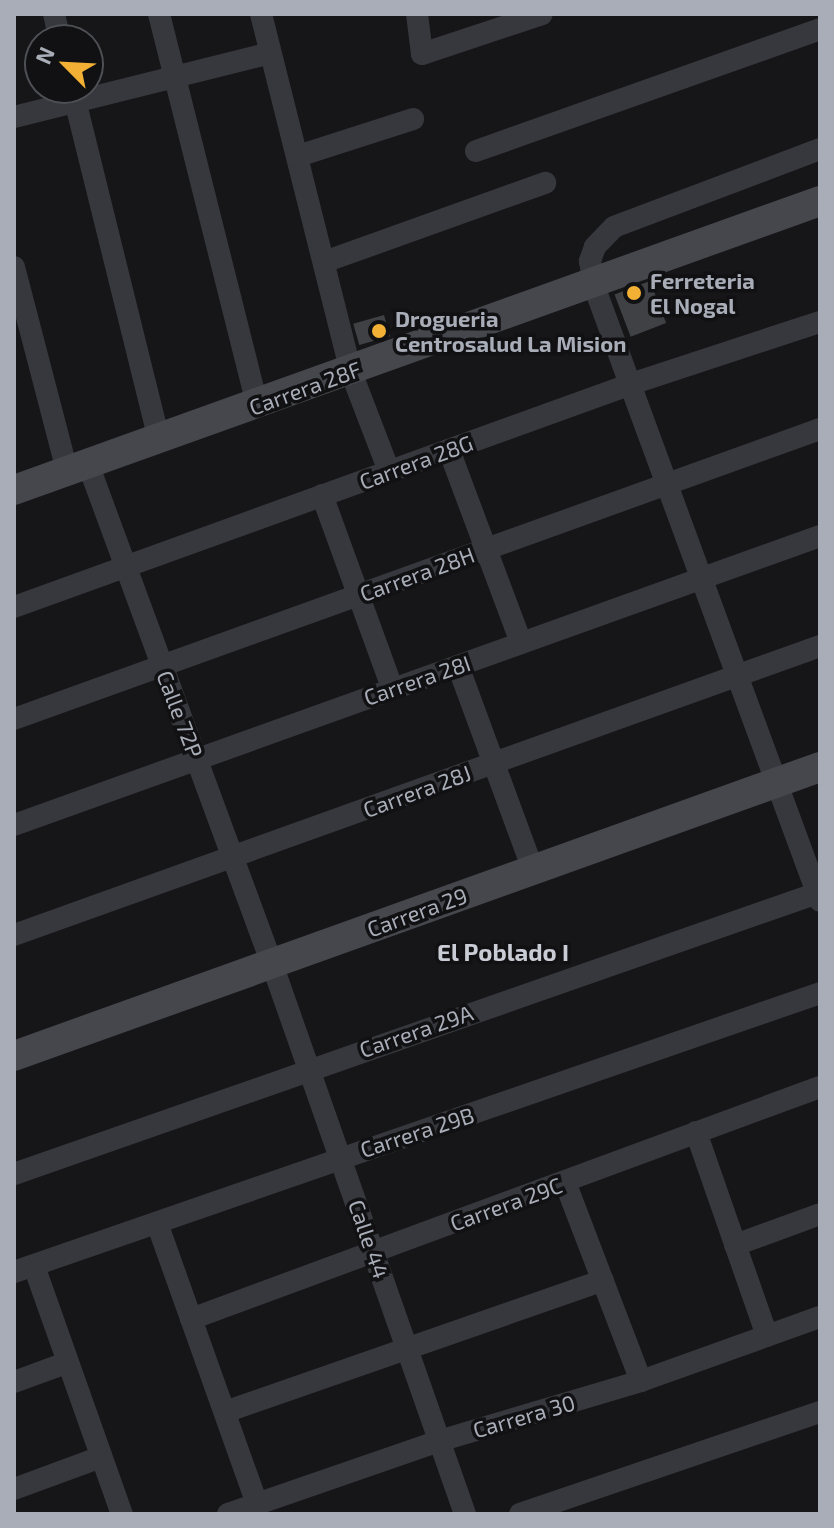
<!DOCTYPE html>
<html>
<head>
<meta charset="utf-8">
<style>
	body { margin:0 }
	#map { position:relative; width:834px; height:1528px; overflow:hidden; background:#161618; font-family:"Exo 2",sans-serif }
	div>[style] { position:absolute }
	.building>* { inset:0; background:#404145; transform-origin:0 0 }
	.street>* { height:22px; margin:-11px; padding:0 11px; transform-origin:11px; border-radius:11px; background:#37383d }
	.secondary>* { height:30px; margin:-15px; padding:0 15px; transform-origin:15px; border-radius:15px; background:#45474d }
	.dots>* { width:22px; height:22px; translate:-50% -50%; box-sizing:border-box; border:4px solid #111113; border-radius:50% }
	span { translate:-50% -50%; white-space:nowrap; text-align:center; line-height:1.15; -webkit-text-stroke:7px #111113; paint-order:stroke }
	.poi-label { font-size:22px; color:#a8adb8; font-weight:700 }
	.left { translate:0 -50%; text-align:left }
	.street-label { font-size:22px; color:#a8adb8 }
	.neighbourhood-label { font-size:24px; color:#c9ccd4; font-weight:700 }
	.frame { position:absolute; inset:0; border:16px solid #a8adb8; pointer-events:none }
	.north { position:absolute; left:24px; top:24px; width:80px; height:80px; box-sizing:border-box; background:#111113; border:2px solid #4d4f55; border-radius:50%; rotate:294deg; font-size:22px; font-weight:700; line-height:32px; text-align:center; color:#a8adb8 }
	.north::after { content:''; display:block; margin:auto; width:28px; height:36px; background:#f2b134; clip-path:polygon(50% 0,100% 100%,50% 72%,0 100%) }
</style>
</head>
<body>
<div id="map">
	<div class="building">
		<div style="left:650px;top:281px;width:45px;height:38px;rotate:69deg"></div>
		<div style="left:384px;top:315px;width:22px;height:32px;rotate:74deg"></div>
	</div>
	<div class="street">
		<div style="left:54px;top:14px;width:27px;rotate:77deg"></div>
		<div style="left:159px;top:14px;width:403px;rotate:75.9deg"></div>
		<div style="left:261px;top:14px;width:369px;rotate:75.9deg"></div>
		<div style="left:351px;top:372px;width:106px;rotate:69deg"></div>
		<div style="left:417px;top:14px;width:40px;rotate:82.9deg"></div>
		<div style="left:422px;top:54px;width:126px;rotate:-18.4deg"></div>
		<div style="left:72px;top:88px;width:363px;rotate:76.1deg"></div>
		<div style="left:14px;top:117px;width:264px;rotate:-14deg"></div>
		<div style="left:820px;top:149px;width:220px;rotate:159.3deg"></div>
		<div style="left:614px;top:227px;width:28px;rotate:134deg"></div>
		<div style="left:595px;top:247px;width:15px;rotate:110deg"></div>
		<div style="left:590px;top:261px;width:25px;rotate:81deg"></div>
		<div style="left:594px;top:286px;width:655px;rotate:69.82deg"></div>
		<div style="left:476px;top:151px;width:365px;rotate:-19.5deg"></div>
		<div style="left:298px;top:156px;width:121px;rotate:-17.8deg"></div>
		<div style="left:324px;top:262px;width:235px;rotate:-19.7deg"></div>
		<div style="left:14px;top:267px;width:211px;rotate:75.4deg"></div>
		<div style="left:449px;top:450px;width:206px;rotate:69.5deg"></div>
		<div style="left:88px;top:464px;width:533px;rotate:69.8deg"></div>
		<div style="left:272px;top:964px;width:583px;rotate:70.66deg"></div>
		<div style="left:322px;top:495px;width:204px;rotate:70deg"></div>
		<div style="left:14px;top:607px;width:656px;rotate:-19.87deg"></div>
		<div style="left:631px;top:384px;width:199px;rotate:-18.2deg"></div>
		<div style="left:458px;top:666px;width:217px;rotate:69.8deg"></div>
		<div style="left:14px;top:719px;width:857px;rotate:-19.79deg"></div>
		<div style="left:14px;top:825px;width:856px;rotate:-19.73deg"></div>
		<div style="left:14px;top:935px;width:856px;rotate:-19.73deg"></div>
		<div style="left:696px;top:1132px;width:216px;rotate:70.8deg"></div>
		<div style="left:14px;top:1174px;width:854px;rotate:-19.28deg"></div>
		<div style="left:565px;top:1182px;width:213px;rotate:69.1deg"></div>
		<div style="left:157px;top:1223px;width:298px;rotate:70.4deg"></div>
		<div style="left:735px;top:1245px;width:90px;rotate:-20deg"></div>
		<div style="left:34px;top:1266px;width:263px;rotate:70.5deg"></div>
		<div style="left:14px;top:1272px;width:853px;rotate:-19.09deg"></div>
		<div style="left:191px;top:1319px;width:670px;rotate:-20.25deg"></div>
		<div style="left:14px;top:1382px;width:55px;rotate:-20.1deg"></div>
		<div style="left:225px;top:1412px;width:400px;rotate:-19.2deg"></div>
		<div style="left:14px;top:1489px;width:93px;rotate:-20.2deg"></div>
		<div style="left:228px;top:1514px;width:223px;rotate:-19.1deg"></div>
		<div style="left:439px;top:1441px;width:211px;rotate:-16.5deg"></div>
		<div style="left:641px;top:1381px;width:190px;rotate:-19.7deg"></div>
		<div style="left:520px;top:1514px;width:317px;rotate:-18.8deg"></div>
	</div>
	<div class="secondary">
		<div style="left:14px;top:490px;width:856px;rotate:-19.73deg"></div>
		<div style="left:14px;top:1056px;width:856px;rotate:-19.73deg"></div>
	</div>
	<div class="dots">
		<div style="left:634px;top:293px;background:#f2b134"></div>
		<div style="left:379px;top:331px;background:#f2b134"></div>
	</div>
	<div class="poi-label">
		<span class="left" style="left:650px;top:293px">Ferreteria<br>El Nogal</span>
		<span class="left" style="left:395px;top:331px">Drogueria<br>Centrosalud La Mision</span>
	</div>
	<div class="street-label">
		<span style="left:305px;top:388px;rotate:-20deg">Carrera 28F</span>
		<span style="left:416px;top:462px;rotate:-20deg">Carrera 28G</span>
		<span style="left:417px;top:574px;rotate:-20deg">Carrera 28H</span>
		<span style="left:417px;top:680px;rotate:-19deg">Carrera 28I</span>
		<span style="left:180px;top:714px;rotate:69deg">Calle 72P</span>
		<span style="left:417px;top:791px;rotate:-20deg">Carrera 28J</span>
		<span style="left:417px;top:912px;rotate:-20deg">Carrera 29</span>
		<span style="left:416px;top:1031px;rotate:-19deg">Carrera 29A</span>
		<span style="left:417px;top:1132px;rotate:-18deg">Carrera 29B</span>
		<span style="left:506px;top:1204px;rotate:-20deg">Carrera 29C</span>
		<span style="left:369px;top:1239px;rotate:71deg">Calle 44</span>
		<span style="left:524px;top:1416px;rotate:-16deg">Carrera 30</span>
	</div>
	<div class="neighbourhood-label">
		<span style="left:503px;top:952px">El Poblado I</span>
	</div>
	<div class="frame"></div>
	<div class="north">N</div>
</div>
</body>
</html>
